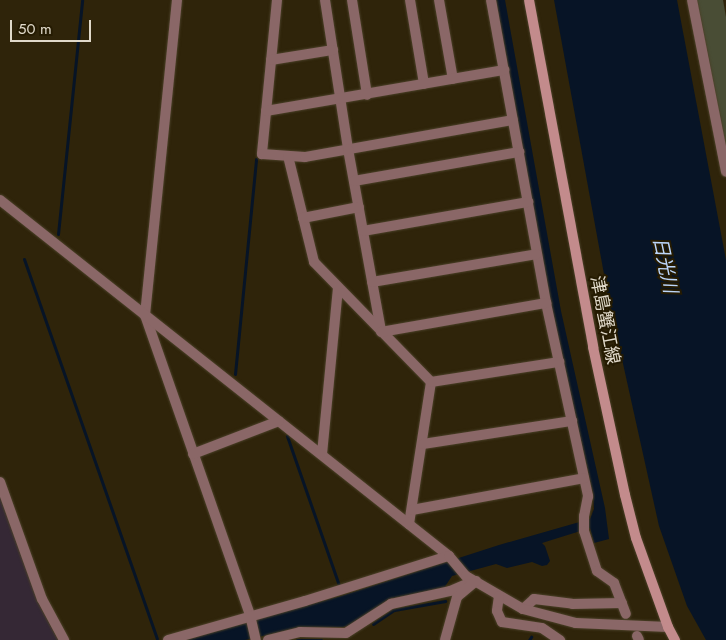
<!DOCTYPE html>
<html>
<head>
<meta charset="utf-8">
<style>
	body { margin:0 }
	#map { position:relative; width:726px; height:640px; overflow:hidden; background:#2f240a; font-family:Jost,"Noto Sans JP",sans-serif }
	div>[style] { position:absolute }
	.industrial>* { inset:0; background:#352835 }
	.green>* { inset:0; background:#494d35 }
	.water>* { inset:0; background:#071426 }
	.stream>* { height:3px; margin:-1.5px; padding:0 1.5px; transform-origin:1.5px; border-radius:1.5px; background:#071426 }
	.roads { filter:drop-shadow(0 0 1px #4b4129) drop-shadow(0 0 1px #4b4129) }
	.minor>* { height:10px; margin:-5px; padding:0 5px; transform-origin:5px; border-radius:5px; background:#8a6767 }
	.tertiary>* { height:10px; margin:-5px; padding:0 5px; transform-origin:5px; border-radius:5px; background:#8a6767 }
	.secondary>* { height:10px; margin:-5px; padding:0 5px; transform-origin:5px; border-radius:5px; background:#c38b8c }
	span { translate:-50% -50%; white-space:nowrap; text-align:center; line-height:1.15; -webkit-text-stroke:4px #251b02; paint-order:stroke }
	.street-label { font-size:18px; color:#e0d9ca }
	.water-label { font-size:19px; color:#bcd6fa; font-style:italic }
	.scale { position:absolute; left:10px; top:20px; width:81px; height:22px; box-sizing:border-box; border:2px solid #e0d9ca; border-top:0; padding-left:6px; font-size:15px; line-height:18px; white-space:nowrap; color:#e0d9ca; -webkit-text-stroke:4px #251b02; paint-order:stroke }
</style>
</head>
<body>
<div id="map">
	<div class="industrial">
		<div style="clip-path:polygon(0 491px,40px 606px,58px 640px,0 640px)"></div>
	</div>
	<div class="green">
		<div style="clip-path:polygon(694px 0,723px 0,726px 17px,726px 161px)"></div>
	</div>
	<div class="water">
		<div style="clip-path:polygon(496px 0,505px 0,561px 311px,605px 508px,609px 539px,594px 543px,590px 528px,542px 543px,545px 546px,550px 561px,547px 565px,542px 566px,532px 562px,507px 568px,496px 564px,452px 576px,444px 588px,389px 599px,351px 625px,343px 627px,302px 627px,245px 640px,187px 640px,242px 623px,341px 596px,499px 545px,590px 519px,594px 509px,593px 493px,552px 314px)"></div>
		<div style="clip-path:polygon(554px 0,677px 0,726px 260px,726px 640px,706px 640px,687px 606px,659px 526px,608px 296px)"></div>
	</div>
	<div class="stream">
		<div style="left:58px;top:234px;width:235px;rotate:-84.1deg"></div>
		<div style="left:24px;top:259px;width:402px;rotate:70.7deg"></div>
		<div style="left:235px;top:374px;width:216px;rotate:-84.4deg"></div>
		<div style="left:287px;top:436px;width:158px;rotate:70.8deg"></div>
		<div style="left:373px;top:624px;width:25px;rotate:-34deg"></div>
		<div style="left:394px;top:610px;width:52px;rotate:-10deg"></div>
		<div style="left:297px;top:640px;width:24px"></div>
		<div style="left:529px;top:640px;width:4px;rotate:-56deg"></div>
	</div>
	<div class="roads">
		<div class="minor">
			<div style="left:177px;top:0;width:317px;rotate:95.8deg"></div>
			<div style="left:145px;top:315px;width:318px;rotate:70.7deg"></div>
			<div style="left:250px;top:615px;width:26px;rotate:77deg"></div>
			<div style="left:277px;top:0;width:155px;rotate:95.6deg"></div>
			<div style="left:262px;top:154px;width:43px;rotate:4deg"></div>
			<div style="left:305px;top:157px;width:211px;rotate:-10.1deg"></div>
			<div style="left:325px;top:0;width:151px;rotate:81.2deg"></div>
			<div style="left:348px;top:149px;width:185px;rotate:79.7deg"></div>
			<div style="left:352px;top:0;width:96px;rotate:81deg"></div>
			<div style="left:410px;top:0;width:85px;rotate:80.5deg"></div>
			<div style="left:439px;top:0;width:80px;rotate:80deg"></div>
			<div style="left:491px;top:0;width:308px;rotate:79.7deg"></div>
			<div style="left:546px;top:303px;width:198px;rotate:77.7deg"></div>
			<div style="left:588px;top:496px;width:20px;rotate:101deg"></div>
			<div style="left:584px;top:516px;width:15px;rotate:90deg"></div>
			<div style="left:584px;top:531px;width:42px;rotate:72deg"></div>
			<div style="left:597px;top:571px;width:21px;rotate:35deg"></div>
			<div style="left:614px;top:583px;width:33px;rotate:69deg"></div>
			<div style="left:692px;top:0;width:175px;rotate:78.8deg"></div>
			<div style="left:271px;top:60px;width:63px;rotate:-9.2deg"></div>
			<div style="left:266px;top:111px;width:242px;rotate:-9.8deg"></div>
			<div style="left:288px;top:156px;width:109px;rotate:76.2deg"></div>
			<div style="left:314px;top:262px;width:168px;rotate:45.7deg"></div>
			<div style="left:431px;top:382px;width:144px;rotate:98.8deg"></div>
			<div style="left:354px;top:181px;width:168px;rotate:-10deg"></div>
			<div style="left:0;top:200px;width:573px;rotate:38.41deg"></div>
			<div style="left:303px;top:218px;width:57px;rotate:-11.1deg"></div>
			<div style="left:363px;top:231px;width:168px;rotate:-10deg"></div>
			<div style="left:372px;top:282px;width:167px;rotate:-9.6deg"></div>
			<div style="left:381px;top:332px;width:168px;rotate:-10deg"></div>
			<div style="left:431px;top:382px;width:130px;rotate:-8.9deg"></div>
			<div style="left:423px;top:444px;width:151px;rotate:-8.8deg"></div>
			<div style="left:193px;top:454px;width:92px;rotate:-21deg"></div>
			<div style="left:322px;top:454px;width:167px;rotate:-84.5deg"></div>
			<div style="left:0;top:482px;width:124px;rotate:70.3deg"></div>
			<div style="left:42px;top:599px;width:47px;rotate:61.8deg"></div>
			<div style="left:412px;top:510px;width:175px;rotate:-10.5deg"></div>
			<div style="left:523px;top:609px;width:15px;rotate:-42deg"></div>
			<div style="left:534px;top:599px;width:38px;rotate:7deg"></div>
			<div style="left:572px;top:604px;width:50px;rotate:-1.1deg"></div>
			<div style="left:637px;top:636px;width:4px;rotate:63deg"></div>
			<div style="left:168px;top:640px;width:142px;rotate:-15.9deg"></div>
			<div style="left:305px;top:601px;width:151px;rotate:-17.4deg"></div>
			<div style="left:268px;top:640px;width:33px;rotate:-14deg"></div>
			<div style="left:300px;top:632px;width:46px;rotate:1.2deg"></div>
			<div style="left:346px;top:633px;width:54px;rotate:-32.8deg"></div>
			<div style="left:391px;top:604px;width:60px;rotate:-12.4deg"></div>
			<div style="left:450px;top:591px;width:26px;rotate:-23deg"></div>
		</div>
		<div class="tertiary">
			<div style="left:449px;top:556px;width:26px;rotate:50deg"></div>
			<div style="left:466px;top:576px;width:66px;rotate:30.1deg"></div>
			<div style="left:523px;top:609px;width:55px;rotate:14.8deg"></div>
			<div style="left:576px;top:623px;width:92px;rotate:2.5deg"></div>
			<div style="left:499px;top:596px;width:15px;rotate:98deg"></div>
			<div style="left:497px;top:611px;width:12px;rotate:66deg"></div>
			<div style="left:502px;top:622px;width:40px;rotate:8.5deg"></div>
			<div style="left:542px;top:628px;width:22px;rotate:34deg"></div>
			<div style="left:445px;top:640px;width:45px;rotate:-74.4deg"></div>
			<div style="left:457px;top:597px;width:25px;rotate:-40deg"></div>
		</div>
		<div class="secondary">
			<div style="left:529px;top:0;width:353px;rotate:79.5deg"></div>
			<div style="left:593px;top:347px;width:151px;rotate:77.8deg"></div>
			<div style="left:625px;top:495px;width:44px;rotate:75.7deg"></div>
			<div style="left:636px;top:538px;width:95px;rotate:70.2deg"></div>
			<div style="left:668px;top:627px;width:15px;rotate:62deg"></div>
		</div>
	</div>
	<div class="street-label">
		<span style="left:605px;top:320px;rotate:79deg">津島蟹江線</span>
	</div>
	<div class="water-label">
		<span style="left:665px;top:265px;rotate:78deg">日光川</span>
	</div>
	<div class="scale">50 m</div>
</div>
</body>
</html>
